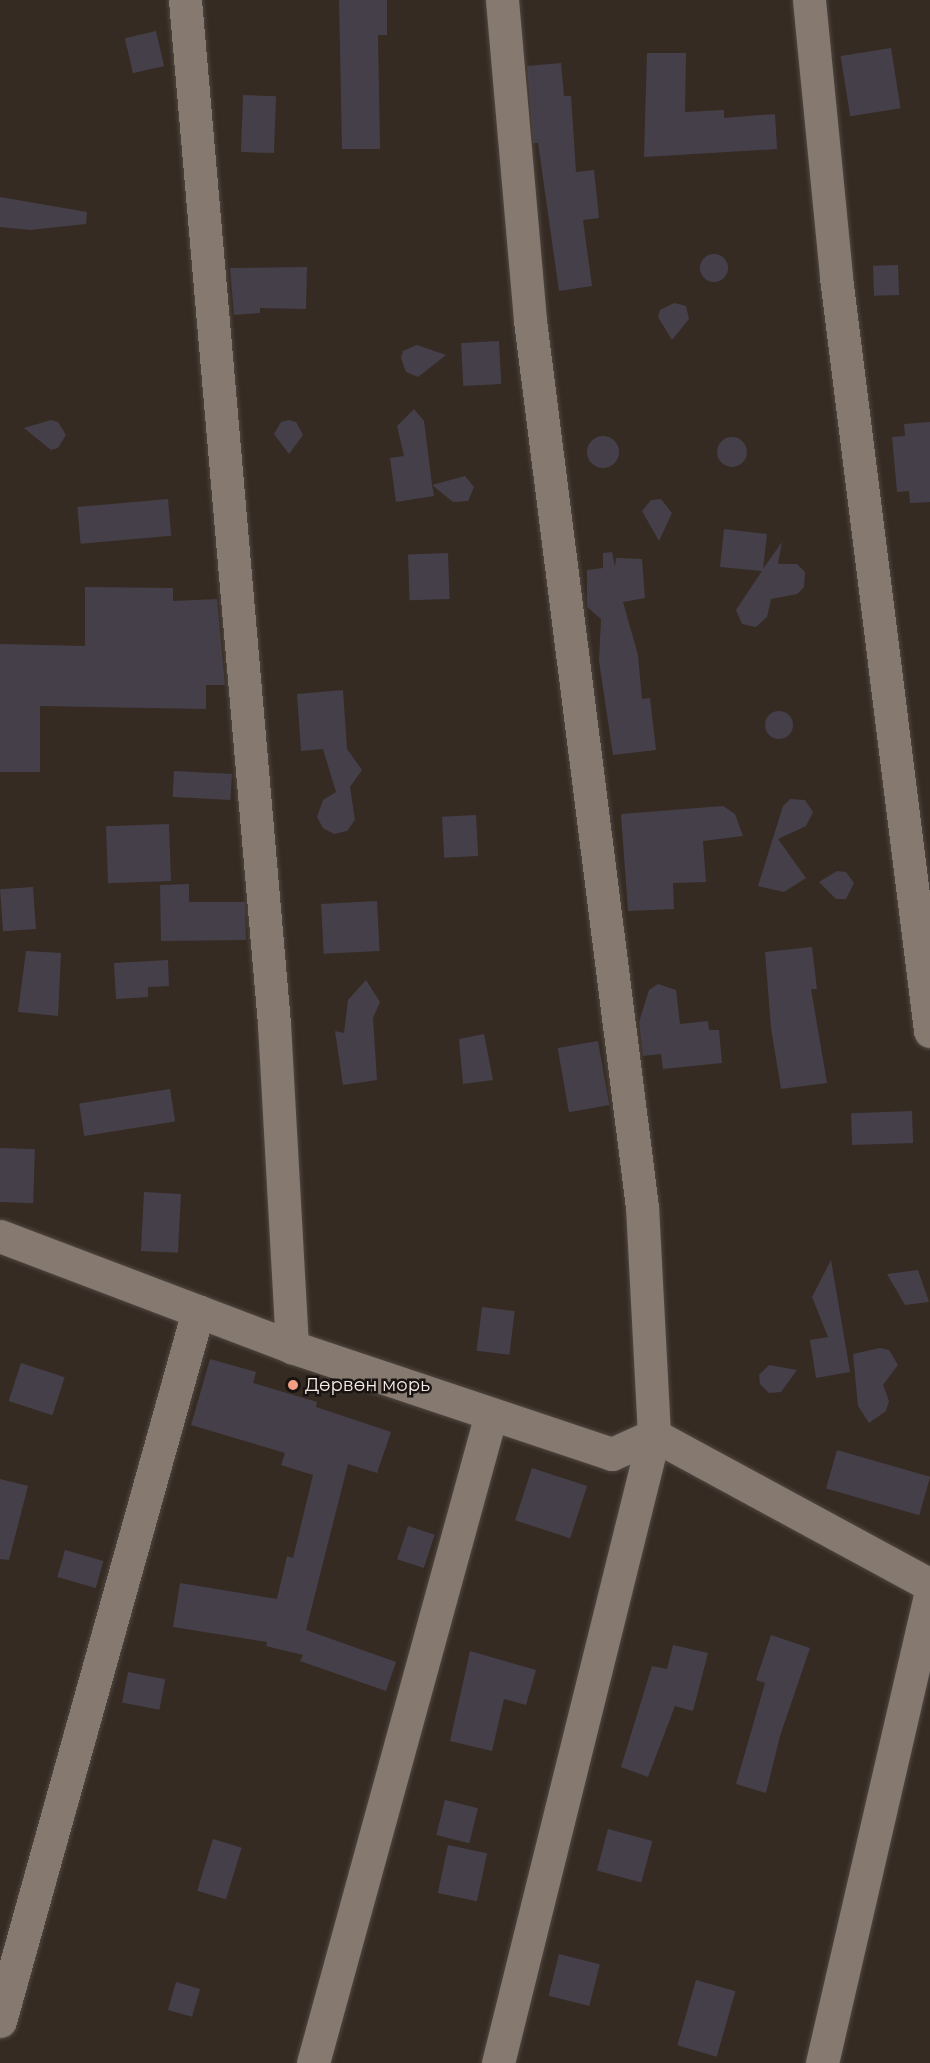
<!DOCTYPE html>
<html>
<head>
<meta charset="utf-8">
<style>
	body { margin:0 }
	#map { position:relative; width:930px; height:2063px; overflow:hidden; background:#352b23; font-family:Montserrat,sans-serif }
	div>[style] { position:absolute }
	.building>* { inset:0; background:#453f4a; transform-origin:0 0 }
	.round { border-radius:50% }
	.roads { filter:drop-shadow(0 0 2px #504741) drop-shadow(0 0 2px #504741) }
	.street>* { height:33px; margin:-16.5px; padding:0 16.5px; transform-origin:16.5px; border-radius:16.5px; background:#857970 }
	.dots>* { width:16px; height:16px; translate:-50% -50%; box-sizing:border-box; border:3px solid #191411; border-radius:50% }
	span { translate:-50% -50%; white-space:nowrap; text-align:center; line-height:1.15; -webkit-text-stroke:5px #191411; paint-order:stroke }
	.poi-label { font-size:18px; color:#f4ede8 }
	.left { translate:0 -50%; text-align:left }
</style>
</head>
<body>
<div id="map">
	<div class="building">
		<div style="clip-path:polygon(339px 0,387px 0,387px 35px,378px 35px,380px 149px,342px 149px)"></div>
		<div style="left:156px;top:31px;width:36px;height:32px;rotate:77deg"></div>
		<div style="left:891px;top:48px;width:61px;height:51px;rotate:81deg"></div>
		<div style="clip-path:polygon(647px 53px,686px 53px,685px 112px,724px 110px,724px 118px,775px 114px,777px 149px,644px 157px)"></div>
		<div style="clip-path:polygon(561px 63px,564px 96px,571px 96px,576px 172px,594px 170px,599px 218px,583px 220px,592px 286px,559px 291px,538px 143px,533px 143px,527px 66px)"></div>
		<div style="left:243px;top:95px;width:33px;height:57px;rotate:2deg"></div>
		<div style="clip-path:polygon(0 197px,87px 212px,86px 224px,30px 230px,0 227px)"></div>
		<div class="round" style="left:700px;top:254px;width:28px;height:28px"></div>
		<div style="left:898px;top:265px;width:30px;height:25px;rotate:88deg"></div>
		<div style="clip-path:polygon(307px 267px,306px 309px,260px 308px,260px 313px,234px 315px,230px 268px)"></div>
		<div style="clip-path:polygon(674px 303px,686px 306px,689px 319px,672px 340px,658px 317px,660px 310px)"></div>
		<div style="left:499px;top:341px;width:43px;height:38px;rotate:87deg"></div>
		<div style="clip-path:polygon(417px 345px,446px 355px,418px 377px,406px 372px,401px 358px,403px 351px)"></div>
		<div style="clip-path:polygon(414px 409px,424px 421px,432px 485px,465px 476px,474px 487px,468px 501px,453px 502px,432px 485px,434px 496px,396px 502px,390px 458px,404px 456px,397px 426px)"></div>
		<div style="clip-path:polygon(51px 420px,58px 422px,66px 435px,58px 448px,51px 450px,24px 428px)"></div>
		<div style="clip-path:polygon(289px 420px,296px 422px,303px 435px,289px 454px,274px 434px,281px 422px)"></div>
		<div style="clip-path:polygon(930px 422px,930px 502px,910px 503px,909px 491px,897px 492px,892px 437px,905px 436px,904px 424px)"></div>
		<div class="round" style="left:587px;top:436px;width:32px;height:32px"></div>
		<div class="round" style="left:717px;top:437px;width:30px;height:30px"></div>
		<div style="left:168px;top:499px;width:37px;height:91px;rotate:85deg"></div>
		<div style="clip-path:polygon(661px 499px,672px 513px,659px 541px,642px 511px,651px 500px)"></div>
		<div style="clip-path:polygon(724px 529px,767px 534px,763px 569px,782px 542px,778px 564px,797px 564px,805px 572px,804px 587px,797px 594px,771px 599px,767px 617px,756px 627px,742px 624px,736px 610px,762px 571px,720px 567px)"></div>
		<div style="clip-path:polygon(612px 552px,615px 567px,616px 558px,642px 559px,645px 598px,623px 602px,638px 655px,642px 699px,650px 698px,656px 750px,613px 755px,599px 661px,601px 619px,587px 607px,587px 570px,603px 568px,603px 553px)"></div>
		<div style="left:448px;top:553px;width:46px;height:40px;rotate:88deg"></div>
		<div style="clip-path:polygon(85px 587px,173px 588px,173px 601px,217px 599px,225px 685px,206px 685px,206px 709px,40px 706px,40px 772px,0 772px,0 644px,85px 646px)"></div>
		<div style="clip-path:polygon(343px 690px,347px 749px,362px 770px,350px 787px,355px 820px,347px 831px,334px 834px,323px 828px,317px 817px,323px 800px,336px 792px,323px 749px,301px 751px,297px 694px)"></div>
		<div class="round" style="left:765px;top:711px;width:28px;height:28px"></div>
		<div style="left:174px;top:771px;width:58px;height:26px;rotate:3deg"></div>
		<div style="clip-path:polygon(790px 799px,805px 800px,813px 812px,806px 826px,778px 839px,806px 878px,784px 892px,758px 886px,783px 806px)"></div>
		<div style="clip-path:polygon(723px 806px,735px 814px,743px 836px,703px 841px,706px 882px,673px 883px,674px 909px,628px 911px,621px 814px)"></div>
		<div style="left:476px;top:815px;width:41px;height:34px;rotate:87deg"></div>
		<div style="left:169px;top:824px;width:57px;height:63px;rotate:88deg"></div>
		<div style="clip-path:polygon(837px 871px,846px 872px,854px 883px,846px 899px,836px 899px,819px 882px)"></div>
		<div style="clip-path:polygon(189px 884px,189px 902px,245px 902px,246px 940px,161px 941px,160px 885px)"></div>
		<div style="left:33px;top:887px;width:42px;height:33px;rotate:86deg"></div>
		<div style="left:377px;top:901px;width:50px;height:56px;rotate:87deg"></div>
		<div style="clip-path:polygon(812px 947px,817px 989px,811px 989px,827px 1083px,781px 1089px,771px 1028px,765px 952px)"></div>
		<div style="clip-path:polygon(26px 951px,61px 953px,58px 1016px,18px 1012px)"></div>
		<div style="clip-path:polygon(168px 960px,169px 986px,148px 987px,148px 997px,116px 999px,114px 963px)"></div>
		<div style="clip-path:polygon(366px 980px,380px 1002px,373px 1018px,377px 1080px,343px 1085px,335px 1031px,344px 1033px,348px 1000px)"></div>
		<div style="clip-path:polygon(658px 984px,676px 990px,680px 1024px,708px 1021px,709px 1030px,719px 1030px,722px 1063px,663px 1069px,661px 1054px,643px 1056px,639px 1022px,649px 990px)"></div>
		<div style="clip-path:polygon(484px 1034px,493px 1080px,463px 1084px,459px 1039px)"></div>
		<div style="left:598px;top:1041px;width:65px;height:41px;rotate:80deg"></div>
		<div style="left:170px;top:1089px;width:33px;height:92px;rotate:81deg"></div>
		<div style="left:912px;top:1111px;width:32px;height:61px;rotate:88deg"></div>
		<div style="left:0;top:1148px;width:35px;height:54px;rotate:2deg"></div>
		<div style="left:144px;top:1192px;width:37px;height:59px;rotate:3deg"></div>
		<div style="clip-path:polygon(831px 1260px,850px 1372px,816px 1378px,810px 1340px,828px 1337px,812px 1297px)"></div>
		<div style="clip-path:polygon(918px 1270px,929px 1302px,905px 1305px,887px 1274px)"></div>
		<div style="left:482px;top:1307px;width:33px;height:44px;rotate:7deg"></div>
		<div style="clip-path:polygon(880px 1348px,889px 1350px,898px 1365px,883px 1385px,889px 1401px,886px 1411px,869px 1423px,858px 1406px,853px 1354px)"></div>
		<div style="clip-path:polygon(210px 1359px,256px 1372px,253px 1383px,317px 1402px,316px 1407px,391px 1432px,377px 1473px,348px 1464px,306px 1630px,396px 1662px,386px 1691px,300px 1661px,303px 1655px,266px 1646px,267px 1642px,173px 1627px,180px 1583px,277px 1599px,287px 1556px,293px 1558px,313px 1475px,281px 1465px,285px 1453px,191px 1425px)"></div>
		<div style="left:21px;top:1363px;width:46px;height:40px;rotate:18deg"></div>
		<div style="clip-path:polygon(769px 1365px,797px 1370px,781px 1392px,769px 1393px,760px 1384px,759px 1375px)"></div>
		<div style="left:837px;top:1450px;width:97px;height:40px;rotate:16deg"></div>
		<div style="left:532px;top:1468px;width:58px;height:55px;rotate:18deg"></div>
		<div style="clip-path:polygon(0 1479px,28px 1486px,9px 1560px,0 1559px)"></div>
		<div style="left:408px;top:1526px;width:28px;height:35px;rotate:18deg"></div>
		<div style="left:65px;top:1550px;width:40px;height:28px;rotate:16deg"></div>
		<div style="clip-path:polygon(771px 1635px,810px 1648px,780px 1736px,766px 1793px,736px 1784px,765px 1683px,756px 1680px)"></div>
		<div style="clip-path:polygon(673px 1645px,708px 1653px,693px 1711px,675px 1706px,648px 1777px,621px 1767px,652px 1666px,667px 1669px)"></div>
		<div style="clip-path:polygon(470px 1651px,536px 1670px,526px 1705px,504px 1699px,492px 1751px,450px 1741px)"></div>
		<div style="left:128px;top:1672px;width:38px;height:31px;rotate:11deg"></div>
		<div style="left:445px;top:1800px;width:34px;height:36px;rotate:14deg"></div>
		<div style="left:608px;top:1829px;width:46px;height:43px;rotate:15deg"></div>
		<div style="left:213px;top:1839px;width:30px;height:54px;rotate:17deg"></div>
		<div style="left:448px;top:1845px;width:40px;height:49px;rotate:12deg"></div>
		<div style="left:559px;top:1954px;width:42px;height:43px;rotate:14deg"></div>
		<div style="left:696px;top:1980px;width:41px;height:68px;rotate:16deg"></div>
		<div style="left:176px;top:1982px;width:25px;height:29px;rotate:16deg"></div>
	</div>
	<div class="roads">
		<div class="street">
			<div style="left:185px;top:0;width:1028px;rotate:85.03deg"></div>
			<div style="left:274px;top:1024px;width:324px;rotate:86.8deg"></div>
			<div style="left:809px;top:0;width:278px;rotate:84.4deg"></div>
			<div style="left:836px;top:277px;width:760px;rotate:82.89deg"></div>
			<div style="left:0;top:1236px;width:312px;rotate:20.8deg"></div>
			<div style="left:292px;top:1347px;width:337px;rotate:18.5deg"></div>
			<div style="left:612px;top:1454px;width:46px;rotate:-24.3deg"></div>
			<div style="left:654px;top:1435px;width:314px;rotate:28.5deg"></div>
			<div style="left:0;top:2021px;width:737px;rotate:-74.42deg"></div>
			<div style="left:313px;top:2063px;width:673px;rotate:-74.66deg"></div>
			<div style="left:498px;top:2063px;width:647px;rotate:-76.05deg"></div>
			<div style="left:654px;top:1435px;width:228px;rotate:-93deg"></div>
			<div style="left:642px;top:1207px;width:894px;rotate:-97.2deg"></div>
			<div style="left:530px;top:320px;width:321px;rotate:-95deg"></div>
			<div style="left:822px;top:2063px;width:479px;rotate:-77deg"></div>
		</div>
	</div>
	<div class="dots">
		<div style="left:293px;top:1385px;background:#f39f83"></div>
	</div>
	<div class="poi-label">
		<span class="left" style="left:305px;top:1385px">Дөрвөн морь</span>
	</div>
</div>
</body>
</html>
